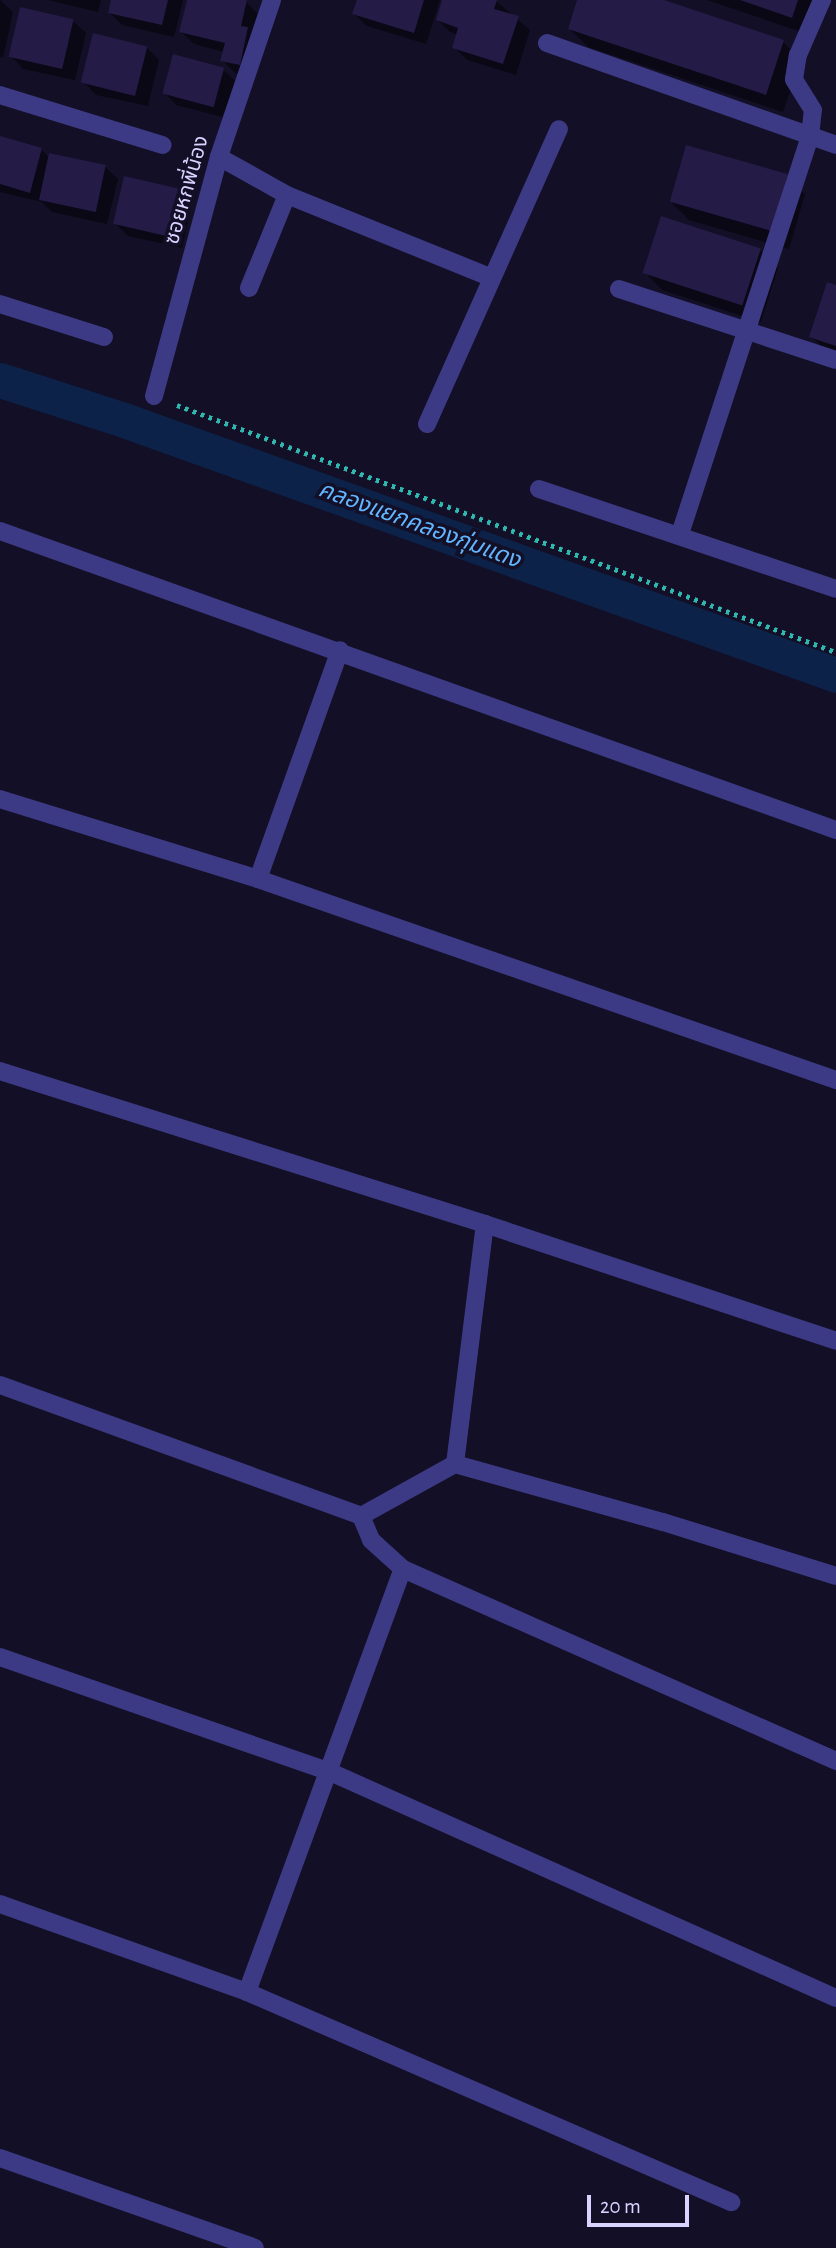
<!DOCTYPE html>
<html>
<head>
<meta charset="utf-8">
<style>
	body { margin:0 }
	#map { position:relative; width:836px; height:2248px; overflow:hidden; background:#130f26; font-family:"Alegreya Sans","Noto Sans Thai",sans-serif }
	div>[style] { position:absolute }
	.shadow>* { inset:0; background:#0007 }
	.canal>* { height:35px; margin:-17.5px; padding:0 17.5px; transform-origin:17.5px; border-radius:17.5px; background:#0c2248 }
	.building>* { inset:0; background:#241b47; transform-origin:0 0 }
	.path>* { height:4.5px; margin-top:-2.25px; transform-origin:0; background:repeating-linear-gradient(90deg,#2fb8b0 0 3.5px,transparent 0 8.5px) }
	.service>* { height:18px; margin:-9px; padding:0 9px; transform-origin:9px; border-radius:9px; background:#3d3a85 }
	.minor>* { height:18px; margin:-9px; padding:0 9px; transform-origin:9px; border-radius:9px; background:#3d3a85 }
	span { translate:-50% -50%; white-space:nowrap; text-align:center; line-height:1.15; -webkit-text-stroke:7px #130f26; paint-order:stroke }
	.street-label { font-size:21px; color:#d9d4ff }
	.water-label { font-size:23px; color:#62b6ff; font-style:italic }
	.scale { position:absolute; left:587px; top:2195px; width:102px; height:32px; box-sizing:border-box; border:4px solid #d9d4ff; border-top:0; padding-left:9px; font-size:21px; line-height:24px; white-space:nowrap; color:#d9d4ff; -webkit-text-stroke:5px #130f26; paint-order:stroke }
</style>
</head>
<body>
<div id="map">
	<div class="shadow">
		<div style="clip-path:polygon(0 0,13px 12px,3px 58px,0 57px)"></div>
		<div style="clip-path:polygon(48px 0,101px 0,98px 12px)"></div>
		<div style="clip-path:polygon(113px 0,183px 0,174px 37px,122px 25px,110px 13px)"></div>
		<div style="clip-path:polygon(189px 0,239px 0,246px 2px,258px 14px,252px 77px,235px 73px,222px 60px,224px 52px,194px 44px,181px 32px)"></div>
		<div style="clip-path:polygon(358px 0,440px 0,426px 44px,367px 26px,354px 14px)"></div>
		<div style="clip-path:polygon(444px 0,496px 1px,530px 30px,516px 75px,467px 60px,454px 47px,458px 35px,450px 32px,438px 20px)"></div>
		<div style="clip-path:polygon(579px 0,659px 0,783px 42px,801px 60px,783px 112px,588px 47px,570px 29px)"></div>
		<div style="clip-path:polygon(707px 0,822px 0,810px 35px)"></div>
		<div style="clip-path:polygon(73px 21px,86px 33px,75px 80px,23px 69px,11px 56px)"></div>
		<div style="clip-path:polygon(146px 47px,159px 60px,148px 106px,96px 95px,84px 82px)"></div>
		<div style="clip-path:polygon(224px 70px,236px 82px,226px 118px,176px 105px,164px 92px)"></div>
		<div style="clip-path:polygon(0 138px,41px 149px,49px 158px,105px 167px,118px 179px,107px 224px,52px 212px,42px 202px,0 192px)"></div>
		<div style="clip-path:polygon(787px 176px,805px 194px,789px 249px,689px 220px,671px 202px)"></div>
		<div style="clip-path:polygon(180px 190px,192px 203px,182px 248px,128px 236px,115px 223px)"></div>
		<div style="clip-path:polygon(760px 250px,778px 268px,761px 322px,662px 290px,645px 272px)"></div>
		<div style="clip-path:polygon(836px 286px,836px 357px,829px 354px,811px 336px)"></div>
	</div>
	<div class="canal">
		<div style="left:0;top:380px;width:130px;rotate:17.9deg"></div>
		<div style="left:124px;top:420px;width:756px;rotate:19.7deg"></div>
	</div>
	<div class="building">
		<div style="clip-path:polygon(111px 0,168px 0,162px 25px,108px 13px)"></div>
		<div style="clip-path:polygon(187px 0,247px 0,241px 26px,248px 27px,240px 65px,220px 61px,225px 43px,179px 32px)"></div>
		<div style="clip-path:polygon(357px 0,424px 0,414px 33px,352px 14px)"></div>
		<div style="clip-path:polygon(442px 0,497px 0,494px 9px,519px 16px,503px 64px,452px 48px,458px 28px,436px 20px)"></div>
		<div style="clip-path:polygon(577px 0,664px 0,784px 40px,766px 95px,568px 29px)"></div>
		<div style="clip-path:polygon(740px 0,798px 0,792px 18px)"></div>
		<div style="left:20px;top:7px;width:55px;height:51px;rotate:13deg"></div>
		<div style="left:93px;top:33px;width:56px;height:51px;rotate:14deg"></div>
		<div style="left:173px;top:54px;width:53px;height:41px;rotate:15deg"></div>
		<div style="clip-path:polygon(0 136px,42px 148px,30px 193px,0 184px)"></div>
		<div style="left:686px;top:145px;width:106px;height:59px;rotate:16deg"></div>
		<div style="left:49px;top:153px;width:58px;height:48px;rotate:12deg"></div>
		<div style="left:124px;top:176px;width:58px;height:49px;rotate:13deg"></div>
		<div style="left:661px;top:216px;width:105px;height:60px;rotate:18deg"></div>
		<div style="clip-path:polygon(827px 282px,836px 285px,836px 346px,809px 337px)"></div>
	</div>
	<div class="path">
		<div style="left:177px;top:405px;width:704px;rotate:20.55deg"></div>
	</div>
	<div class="service">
		<div style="left:154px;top:396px;width:248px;rotate:-74.8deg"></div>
	</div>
	<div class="minor">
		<div style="left:272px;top:0;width:166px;rotate:108.7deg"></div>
		<div style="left:219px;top:157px;width:78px;rotate:29.2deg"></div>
		<div style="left:287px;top:195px;width:219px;rotate:22deg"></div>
		<div style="left:547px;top:43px;width:306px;rotate:19.4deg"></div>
		<div style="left:0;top:95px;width:170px;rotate:17.1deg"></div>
		<div style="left:249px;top:288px;width:100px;rotate:-67.8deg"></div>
		<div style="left:619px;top:289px;width:228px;rotate:18.1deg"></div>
		<div style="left:0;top:304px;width:109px;rotate:17.6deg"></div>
		<div style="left:427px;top:424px;width:323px;rotate:-65.9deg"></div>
		<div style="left:539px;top:489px;width:313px;rotate:18.6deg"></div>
		<div style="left:0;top:531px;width:888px;rotate:19.68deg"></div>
		<div style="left:680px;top:534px;width:418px;rotate:-71.9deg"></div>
		<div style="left:810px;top:137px;width:27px;rotate:-84deg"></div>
		<div style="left:813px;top:110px;width:36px;rotate:-122deg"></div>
		<div style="left:794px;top:79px;width:24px;rotate:-81deg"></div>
		<div style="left:798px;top:55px;width:60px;rotate:-66.4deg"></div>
		<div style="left:0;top:799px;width:270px;rotate:17.2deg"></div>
		<div style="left:258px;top:879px;width:612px;rotate:19.18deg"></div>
		<div style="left:258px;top:879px;width:243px;rotate:-70.3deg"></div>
		<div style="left:0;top:1071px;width:509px;rotate:17.51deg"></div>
		<div style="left:485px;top:1224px;width:370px;rotate:18.4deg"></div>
		<div style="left:0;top:1385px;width:384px;rotate:19.9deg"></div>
		<div style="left:361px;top:1516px;width:107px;rotate:-29deg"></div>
		<div style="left:455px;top:1464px;width:216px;rotate:15.6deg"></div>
		<div style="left:663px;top:1522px;width:181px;rotate:17.3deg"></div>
		<div style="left:455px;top:1464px;width:242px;rotate:-82.9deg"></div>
		<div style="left:361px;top:1516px;width:26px;rotate:67deg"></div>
		<div style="left:371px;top:1540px;width:43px;rotate:42.2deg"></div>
		<div style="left:403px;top:1569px;width:474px;rotate:23.9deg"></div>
		<div style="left:0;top:1657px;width:347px;rotate:19.2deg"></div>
		<div style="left:328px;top:1771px;width:556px;rotate:24.08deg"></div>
		<div style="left:0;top:1904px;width:262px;rotate:19.6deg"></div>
		<div style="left:247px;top:1992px;width:528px;rotate:23.46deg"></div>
		<div style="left:247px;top:1992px;width:451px;rotate:-69.8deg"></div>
		<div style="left:0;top:2158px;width:270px;rotate:19.4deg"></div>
	</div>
	<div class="street-label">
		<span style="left:187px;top:190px;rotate:-74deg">ซอยหกพี่น้อง</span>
	</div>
	<div class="water-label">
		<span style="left:419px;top:526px;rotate:20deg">คลองแยกคลองกุ่มแดง</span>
	</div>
	<div class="scale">20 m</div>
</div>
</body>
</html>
